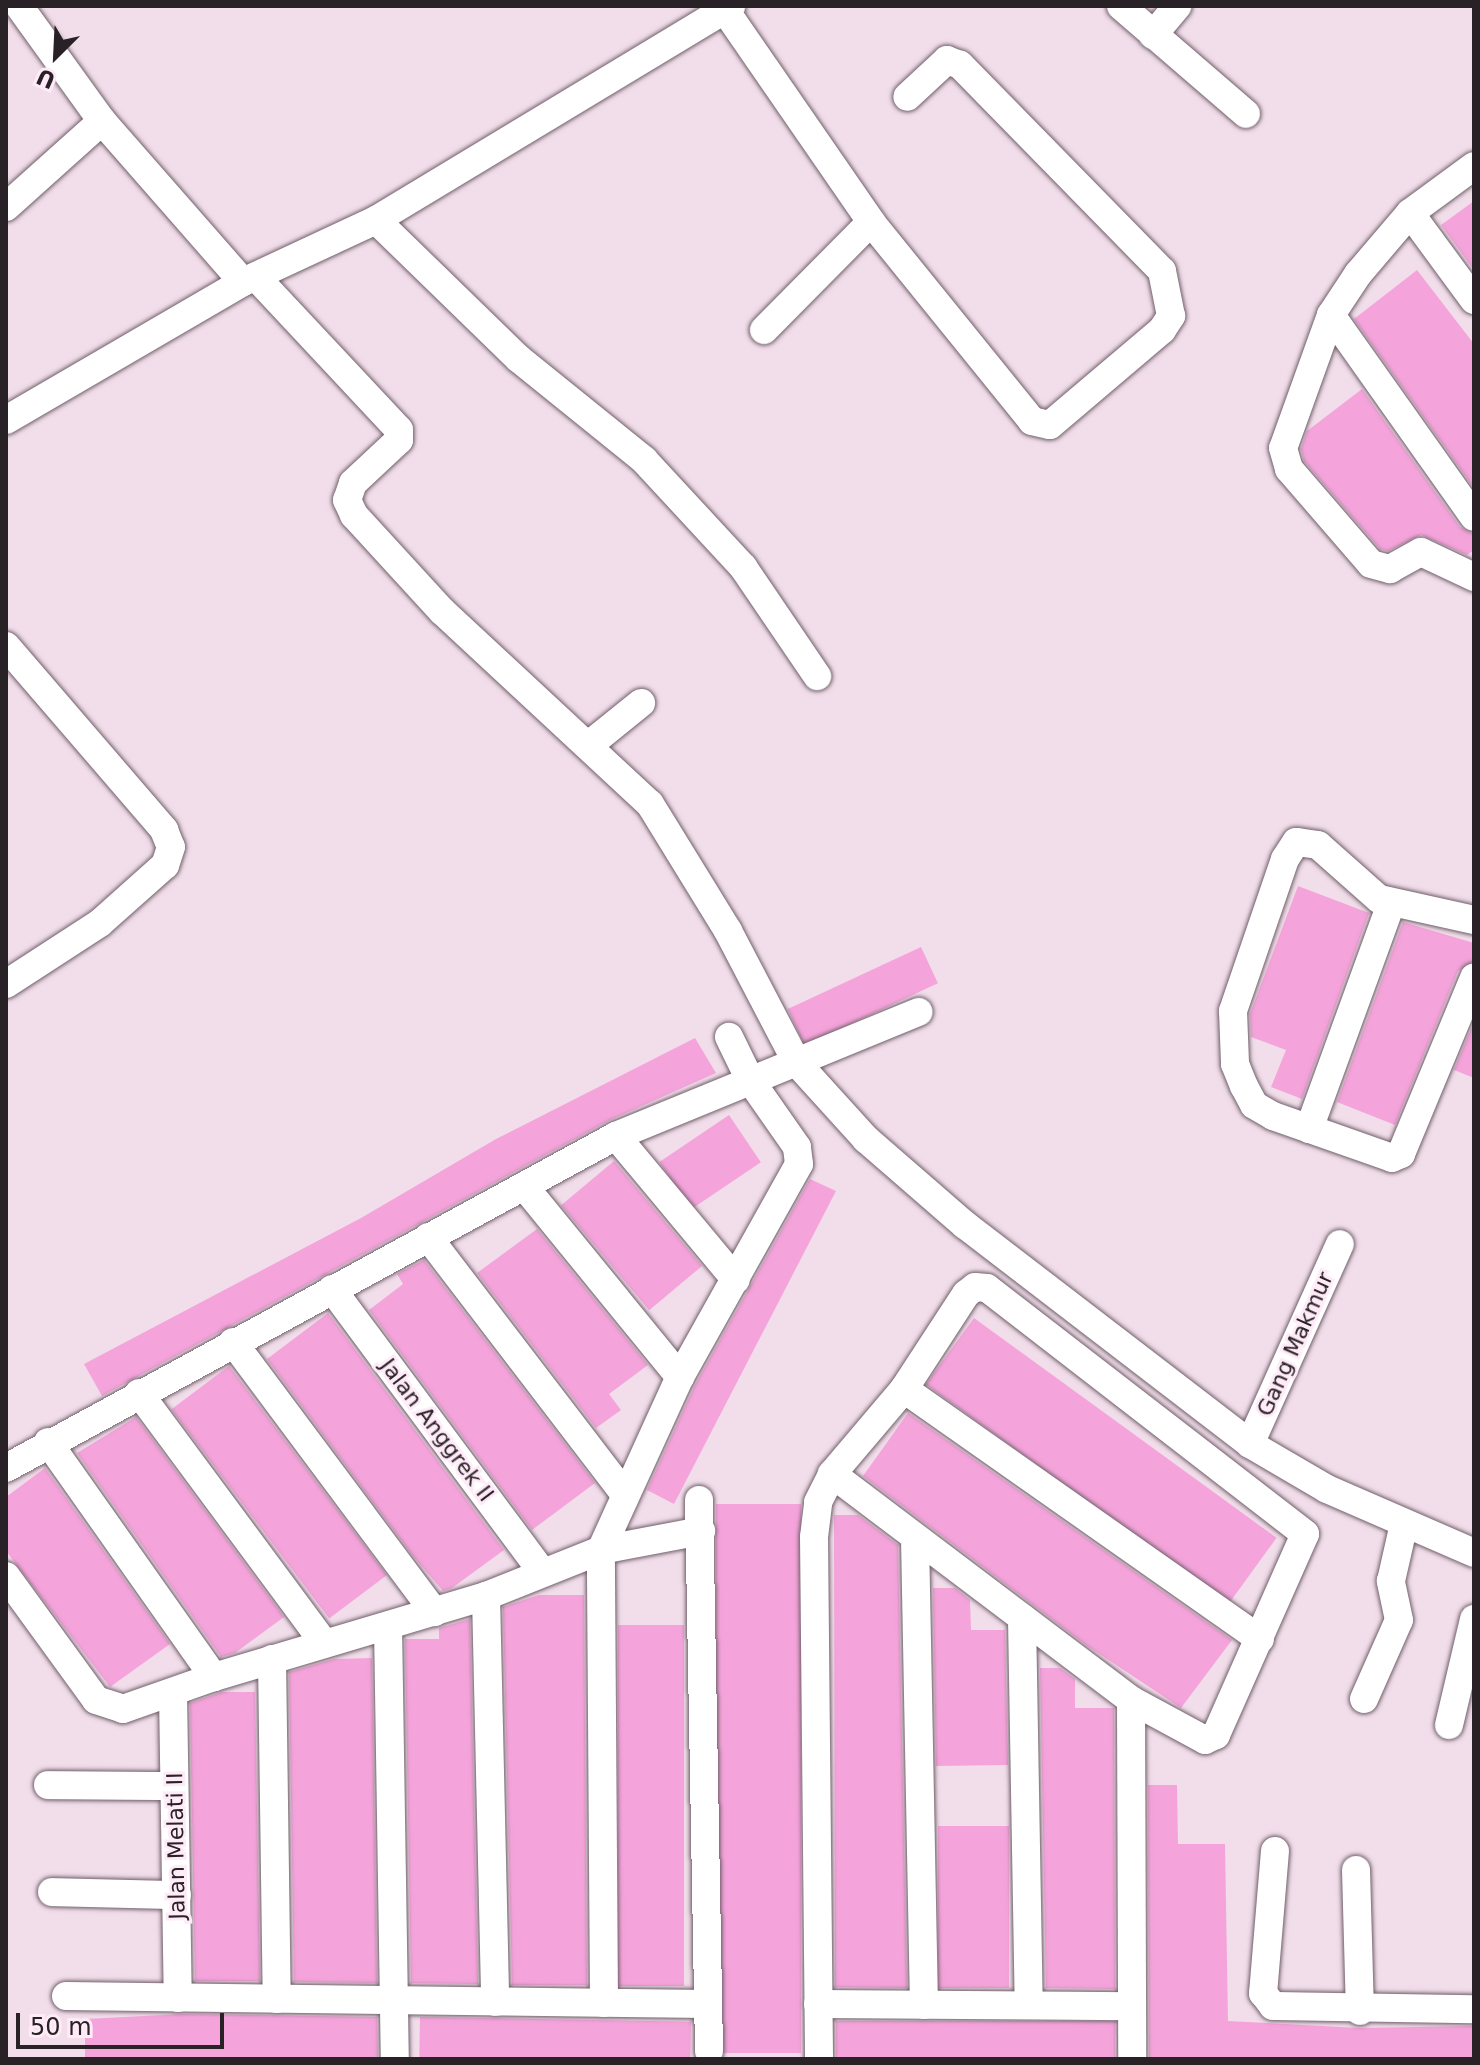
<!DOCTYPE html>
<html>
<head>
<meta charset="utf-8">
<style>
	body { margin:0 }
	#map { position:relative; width:1480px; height:2065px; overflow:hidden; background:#f1deea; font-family:"DejaVu Sans",sans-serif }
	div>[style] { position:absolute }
	.building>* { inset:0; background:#f5a4db; transform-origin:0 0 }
	.roads { filter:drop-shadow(0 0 2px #705f6a) drop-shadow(0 0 2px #705f6a) }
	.minor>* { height:28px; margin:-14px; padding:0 14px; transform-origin:14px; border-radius:14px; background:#fff }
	span { translate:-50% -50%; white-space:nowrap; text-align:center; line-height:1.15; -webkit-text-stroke:6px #ffebf7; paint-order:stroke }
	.street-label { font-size:22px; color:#282126 }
	.frame { position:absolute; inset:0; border:8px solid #282126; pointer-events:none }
	.north { position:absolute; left:16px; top:16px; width:80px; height:80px; -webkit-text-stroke:6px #ffebf7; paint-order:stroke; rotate:204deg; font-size:22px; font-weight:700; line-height:32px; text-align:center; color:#282126 }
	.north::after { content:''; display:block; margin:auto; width:28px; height:36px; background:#282126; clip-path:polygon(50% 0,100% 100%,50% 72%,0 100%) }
	.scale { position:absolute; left:16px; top:2013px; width:208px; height:36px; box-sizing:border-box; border:4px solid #282126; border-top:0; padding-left:10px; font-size:24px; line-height:28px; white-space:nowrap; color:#282126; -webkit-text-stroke:6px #ffebf7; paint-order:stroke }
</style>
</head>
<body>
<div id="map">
	<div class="building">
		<div style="clip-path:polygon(1474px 201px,1474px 270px,1441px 225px)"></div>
		<div style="clip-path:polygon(1417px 270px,1474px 344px,1474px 488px,1354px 319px)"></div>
		<div style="clip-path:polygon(1362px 389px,1460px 527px,1474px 534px,1474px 550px,1467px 555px,1421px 535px,1388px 551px,1380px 549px,1304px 461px,1301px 449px,1307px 431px)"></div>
		<div style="clip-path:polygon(1298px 886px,1369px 913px,1302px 1099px,1271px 1087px,1286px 1050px,1251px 1037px,1250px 1014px)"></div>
		<div style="clip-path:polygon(1403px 922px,1474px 943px,1474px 961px,1458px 971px,1395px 1125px,1337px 1102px)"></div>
		<div style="left:921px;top:947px;width:40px;height:147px;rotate:65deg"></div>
		<div style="clip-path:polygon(1474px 1022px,1474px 1078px,1454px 1070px)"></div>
		<div style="clip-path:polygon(695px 1038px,716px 1073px,608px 1121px,102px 1396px,84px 1364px,361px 1218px,496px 1139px)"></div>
		<div style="left:729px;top:1115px;width:57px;height:84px;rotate:56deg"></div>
		<div style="left:614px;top:1161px;width:137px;height:69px;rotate:50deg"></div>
		<div style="clip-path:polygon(810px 1179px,836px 1191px,674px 1504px,647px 1490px,695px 1385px)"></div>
		<div style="clip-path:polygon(537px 1229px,648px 1365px,609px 1394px,621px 1410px,596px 1428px,477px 1273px)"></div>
		<div style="clip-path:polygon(424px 1260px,595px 1483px,532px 1530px,369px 1310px,403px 1284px,397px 1274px)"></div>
		<div style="clip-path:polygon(328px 1313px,504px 1550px,452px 1588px,443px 1591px,413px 1556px,267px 1359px)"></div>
		<div style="left:974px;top:1318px;width:374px;height:82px;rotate:36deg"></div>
		<div style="left:229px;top:1366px;width:262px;height:72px;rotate:53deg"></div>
		<div style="clip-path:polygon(908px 1413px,1232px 1640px,1181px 1708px,1086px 1645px,863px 1476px)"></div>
		<div style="clip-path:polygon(136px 1417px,284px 1617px,235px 1653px,221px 1657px,77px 1453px)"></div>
		<div style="clip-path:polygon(45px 1468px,170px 1644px,110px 1687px,6px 1551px,6px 1497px)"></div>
		<div style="left:801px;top:1504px;width:549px;height:85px;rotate:90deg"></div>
		<div style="clip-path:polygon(834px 1515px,858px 1515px,898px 1545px,907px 1988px,835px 1987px)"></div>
		<div style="clip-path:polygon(933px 1588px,955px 1588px,970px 1600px,971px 1630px,1005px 1630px,1008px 1765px,936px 1766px)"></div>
		<div style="clip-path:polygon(539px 1595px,584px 1595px,587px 1985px,512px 1985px,503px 1607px)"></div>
		<div style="clip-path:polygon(470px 1619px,478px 1984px,411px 1983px,405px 1639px,439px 1639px,439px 1628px)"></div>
		<div style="left:618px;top:1625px;width:66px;height:361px"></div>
		<div style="clip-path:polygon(372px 1658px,377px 1983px,294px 1982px,289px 1672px,334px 1659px)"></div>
		<div style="clip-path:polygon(1040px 1668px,1060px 1668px,1075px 1679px,1075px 1708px,1114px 1708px,1115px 1989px,1046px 1988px)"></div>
		<div style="clip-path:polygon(222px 1692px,255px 1692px,260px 1981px,195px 1981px,190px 1703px)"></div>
		<div style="clip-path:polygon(1148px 1785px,1177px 1785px,1178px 1844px,1225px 1844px,1228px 2021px,1360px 2028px,1474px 2026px,1474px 2059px,1149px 2059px)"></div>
		<div style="left:938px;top:1826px;width:71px;height:162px"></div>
		<div style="clip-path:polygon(184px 2014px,377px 2017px,378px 2058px,85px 2058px,85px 2019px)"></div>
		<div style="left:420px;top:2017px;width:271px;height:42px;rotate:1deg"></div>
		<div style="left:836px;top:2021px;width:279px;height:38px"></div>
	</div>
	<div class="roads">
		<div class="minor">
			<div style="left:19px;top:6px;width:142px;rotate:54.2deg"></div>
			<div style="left:102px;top:121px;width:214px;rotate:48.8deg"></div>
			<div style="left:1121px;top:6px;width:165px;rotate:40.8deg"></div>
			<div style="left:725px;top:10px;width:257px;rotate:55.4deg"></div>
			<div style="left:871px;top:222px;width:256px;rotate:51deg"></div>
			<div style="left:1032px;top:421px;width:18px;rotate:13deg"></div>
			<div style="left:1050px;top:425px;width:147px;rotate:-40.3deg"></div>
			<div style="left:1162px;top:330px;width:17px;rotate:-57deg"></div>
			<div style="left:1171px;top:316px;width:46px;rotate:-101.3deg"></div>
			<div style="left:1162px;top:271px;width:289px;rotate:-134.4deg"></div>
			<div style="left:960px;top:65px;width:14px;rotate:-159deg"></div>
			<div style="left:947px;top:60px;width:54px;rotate:137.2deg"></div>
			<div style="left:1153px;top:35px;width:38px;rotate:-50deg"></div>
			<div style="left:1474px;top:166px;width:79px;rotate:143.7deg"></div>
			<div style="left:1410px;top:213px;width:80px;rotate:130.4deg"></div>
			<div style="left:1358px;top:274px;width:49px;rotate:123.4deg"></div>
			<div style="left:1331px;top:315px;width:141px;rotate:109.8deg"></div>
			<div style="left:1283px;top:448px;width:22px;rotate:74deg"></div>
			<div style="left:1289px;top:469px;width:125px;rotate:49.2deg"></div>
			<div style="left:1371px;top:564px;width:20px;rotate:15deg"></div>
			<div style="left:1390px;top:569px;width:35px;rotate:-29deg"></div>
			<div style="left:1421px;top:552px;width:59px;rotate:25.3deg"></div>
			<div style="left:6px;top:207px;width:129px;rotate:-41.9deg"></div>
			<div style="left:1410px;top:213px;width:108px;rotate:53.7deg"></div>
			<div style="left:376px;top:220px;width:199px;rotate:44.2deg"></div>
			<div style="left:519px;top:359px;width:161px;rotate:38.9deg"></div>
			<div style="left:644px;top:460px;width:146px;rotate:47.2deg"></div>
			<div style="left:743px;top:567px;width:132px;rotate:55.8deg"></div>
			<div style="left:256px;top:277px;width:209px;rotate:46.9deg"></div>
			<div style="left:399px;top:430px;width:10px;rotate:90deg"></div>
			<div style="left:399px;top:440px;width:63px;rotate:136.9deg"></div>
			<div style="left:353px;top:483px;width:18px;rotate:109deg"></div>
			<div style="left:347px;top:500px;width:17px;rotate:65deg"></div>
			<div style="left:354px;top:515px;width:130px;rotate:47.5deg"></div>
			<div style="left:442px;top:611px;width:284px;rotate:42.9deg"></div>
			<div style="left:650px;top:804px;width:149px;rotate:58.4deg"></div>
			<div style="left:728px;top:931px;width:149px;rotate:62.4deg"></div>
			<div style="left:797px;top:1063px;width:103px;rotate:47.8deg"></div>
			<div style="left:866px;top:1139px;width:131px;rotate:41deg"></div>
			<div style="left:965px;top:1225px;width:359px;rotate:37.5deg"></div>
			<div style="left:1250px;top:1444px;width:89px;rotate:30.3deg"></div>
			<div style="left:1327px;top:1489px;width:160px;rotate:23.5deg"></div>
			<div style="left:1331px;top:315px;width:247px;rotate:54.7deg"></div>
			<div style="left:764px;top:330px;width:152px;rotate:-45.3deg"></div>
			<div style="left:6px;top:420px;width:274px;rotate:-30.2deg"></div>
			<div style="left:243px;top:282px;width:147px;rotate:-25deg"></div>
			<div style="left:376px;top:220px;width:415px;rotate:-31.1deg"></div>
			<div style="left:6px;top:646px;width:243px;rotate:49.3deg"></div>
			<div style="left:164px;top:830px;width:18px;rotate:68deg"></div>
			<div style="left:171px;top:847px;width:19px;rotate:108deg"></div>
			<div style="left:165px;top:865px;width:87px;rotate:138.3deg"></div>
			<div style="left:100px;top:923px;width:112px;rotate:147deg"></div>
			<div style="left:589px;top:745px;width:67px;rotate:-38.9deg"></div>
			<div style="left:1474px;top:920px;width:97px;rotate:-167.5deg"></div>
			<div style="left:1379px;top:899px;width:81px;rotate:-138.5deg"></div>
			<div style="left:1318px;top:845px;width:22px;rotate:-172deg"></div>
			<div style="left:1296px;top:842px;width:20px;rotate:123deg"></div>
			<div style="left:1285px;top:859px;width:161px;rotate:108.9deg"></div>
			<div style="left:1233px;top:1011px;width:53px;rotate:87.8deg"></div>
			<div style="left:1235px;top:1064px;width:24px;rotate:68deg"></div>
			<div style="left:1244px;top:1086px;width:21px;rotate:62deg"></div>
			<div style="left:1254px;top:1105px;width:22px;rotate:30deg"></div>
			<div style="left:1273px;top:1116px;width:126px;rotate:19.4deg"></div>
			<div style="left:1392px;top:1158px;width:10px;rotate:-24deg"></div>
			<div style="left:1401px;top:1154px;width:191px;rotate:-67.5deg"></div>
			<div style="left:1309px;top:1129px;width:239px;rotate:-70deg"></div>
			<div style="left:616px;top:1136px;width:187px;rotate:50.2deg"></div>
			<div style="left:524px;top:1186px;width:247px;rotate:50.8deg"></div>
			<div style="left:428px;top:1237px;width:322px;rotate:52.6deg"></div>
			<div style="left:332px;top:1289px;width:352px;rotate:53.4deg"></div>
			<div style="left:233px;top:1342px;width:337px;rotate:53.3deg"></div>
			<div style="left:904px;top:1389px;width:435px;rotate:35.1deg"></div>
			<div style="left:139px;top:1393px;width:312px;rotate:53.5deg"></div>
			<div style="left:48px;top:1442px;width:288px;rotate:54.8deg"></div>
			<div style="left:1250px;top:1444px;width:219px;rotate:-65.8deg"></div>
			<div style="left:6px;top:1468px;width:694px;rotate:-28.56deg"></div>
			<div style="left:616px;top:1136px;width:327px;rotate:-22.3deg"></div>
			<div style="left:699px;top:1500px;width:551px;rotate:88.96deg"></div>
			<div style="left:915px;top:1538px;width:467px;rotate:88.9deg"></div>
			<div style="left:6px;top:1576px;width:153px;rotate:54deg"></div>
			<div style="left:96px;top:1700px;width:28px;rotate:18deg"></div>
			<div style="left:123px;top:1709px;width:96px;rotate:-19.4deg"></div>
			<div style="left:214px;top:1677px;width:284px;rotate:-16.6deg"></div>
			<div style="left:486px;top:1596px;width:124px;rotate:-21.8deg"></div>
			<div style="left:601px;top:1550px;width:102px;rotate:-10.8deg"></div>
			<div style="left:486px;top:1596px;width:406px;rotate:88.7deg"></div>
			<div style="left:1022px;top:1618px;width:387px;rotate:89deg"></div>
			<div style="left:388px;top:1626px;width:433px;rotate:89.1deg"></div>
			<div style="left:272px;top:1659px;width:340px;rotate:89.2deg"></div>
			<div style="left:173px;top:1693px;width:305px;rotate:89.1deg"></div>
			<div style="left:1364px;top:1699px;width:86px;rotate:-66.1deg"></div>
			<div style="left:1399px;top:1620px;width:40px;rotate:-102deg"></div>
			<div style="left:1391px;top:1581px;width:58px;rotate:-77.2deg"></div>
			<div style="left:1131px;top:1700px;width:359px;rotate:89.8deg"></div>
			<div style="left:1449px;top:1725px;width:109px;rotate:-76.7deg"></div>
			<div style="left:48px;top:1785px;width:126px;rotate:0.5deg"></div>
			<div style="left:1275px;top:1851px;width:143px;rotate:94.8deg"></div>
			<div style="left:1263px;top:1993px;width:16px;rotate:52deg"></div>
			<div style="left:1273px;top:2006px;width:201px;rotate:0.9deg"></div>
			<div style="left:1356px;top:1870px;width:141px;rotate:88.4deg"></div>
			<div style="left:52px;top:1892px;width:125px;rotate:1.4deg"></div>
			<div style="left:66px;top:1996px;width:642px;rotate:0.71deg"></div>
			<div style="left:604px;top:2003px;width:453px;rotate:-90.4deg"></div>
			<div style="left:601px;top:1550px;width:190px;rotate:-65.5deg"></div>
			<div style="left:680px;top:1377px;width:244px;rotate:-60.8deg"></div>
			<div style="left:799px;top:1164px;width:17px;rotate:-97deg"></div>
			<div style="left:797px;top:1147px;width:82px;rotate:-125deg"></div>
			<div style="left:750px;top:1080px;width:48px;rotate:-116deg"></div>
			<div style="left:818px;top:2004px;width:313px;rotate:0.4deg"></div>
			<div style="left:819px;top:2056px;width:519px;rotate:-90.55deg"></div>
			<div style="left:814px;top:1537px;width:35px;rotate:-83deg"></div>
			<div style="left:818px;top:1502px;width:31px;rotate:-63deg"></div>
			<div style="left:832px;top:1474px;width:111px;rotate:-49.7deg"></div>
			<div style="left:904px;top:1389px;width:113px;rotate:-56.9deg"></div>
			<div style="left:966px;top:1294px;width:11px;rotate:-38deg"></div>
			<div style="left:975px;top:1287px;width:12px;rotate:5deg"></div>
			<div style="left:987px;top:1288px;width:402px;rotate:37.7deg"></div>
			<div style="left:1305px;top:1534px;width:220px;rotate:113.9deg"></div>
			<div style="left:1216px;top:1735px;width:12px;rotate:156deg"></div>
			<div style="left:1205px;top:1740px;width:84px;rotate:-151.6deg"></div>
			<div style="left:1131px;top:1700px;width:375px;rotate:-142.9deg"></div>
		</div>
	</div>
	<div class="street-label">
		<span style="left:1295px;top:1344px;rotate:-66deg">Gang Makmur</span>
		<span style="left:437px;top:1430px;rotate:53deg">Jalan Anggrek II</span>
		<span style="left:176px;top:1846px;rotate:-91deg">Jalan Melati II</span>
	</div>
	<div class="frame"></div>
	<div class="north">U</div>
	<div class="scale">50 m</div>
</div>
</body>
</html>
